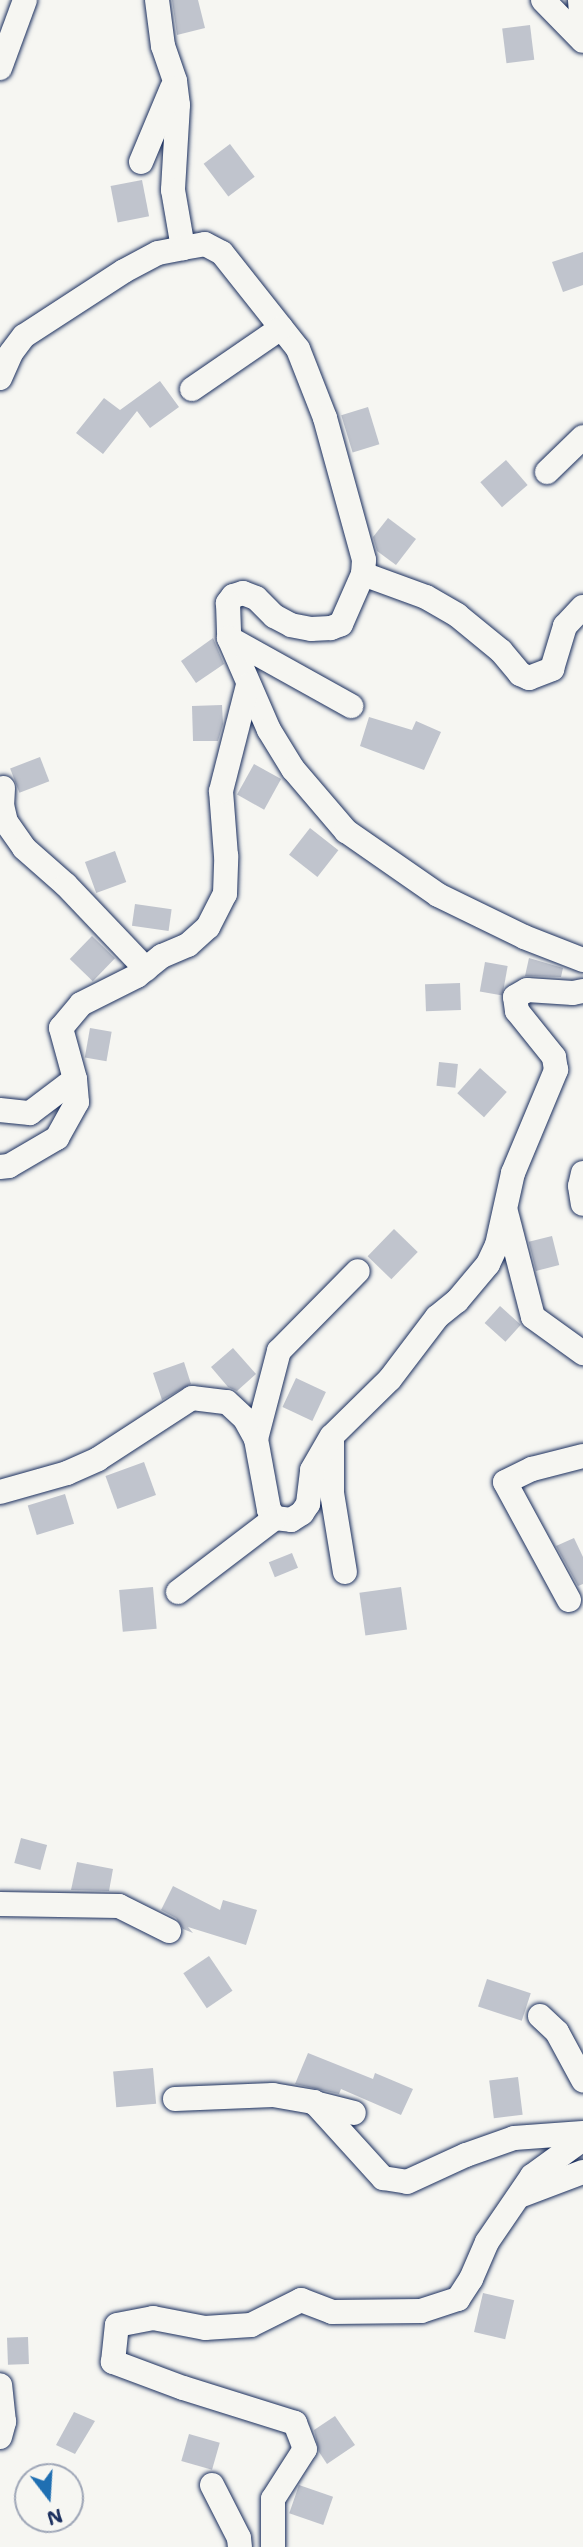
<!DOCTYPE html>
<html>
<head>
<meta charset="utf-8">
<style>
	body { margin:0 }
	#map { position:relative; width:583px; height:2547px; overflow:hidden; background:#f6f6f2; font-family:"Shantell Sans",sans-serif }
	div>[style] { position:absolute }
	.building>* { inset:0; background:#c0c4cd; transform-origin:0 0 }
	.roads { filter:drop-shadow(0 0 2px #1b2f5e) drop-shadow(0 0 2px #1b2f5e) }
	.minor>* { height:24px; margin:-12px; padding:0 12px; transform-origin:12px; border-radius:12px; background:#f6f6f2 }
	span { translate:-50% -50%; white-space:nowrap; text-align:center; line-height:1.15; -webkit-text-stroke:6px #f6f6f2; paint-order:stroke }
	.north { position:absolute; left:14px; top:2463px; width:70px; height:70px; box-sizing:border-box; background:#f6f6f2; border:2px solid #9ea6b7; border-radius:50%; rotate:163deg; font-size:19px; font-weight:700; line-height:28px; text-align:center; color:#1b2f5e }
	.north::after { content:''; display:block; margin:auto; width:24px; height:32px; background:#1f6fb2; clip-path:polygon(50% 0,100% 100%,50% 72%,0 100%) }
</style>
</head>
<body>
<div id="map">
	<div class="building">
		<div style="clip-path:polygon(172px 0,198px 0,205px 28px,177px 35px)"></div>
		<div style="left:530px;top:25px;width:35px;height:28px;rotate:83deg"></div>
		<div style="left:230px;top:144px;width:41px;height:33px;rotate:53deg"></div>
		<div style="left:142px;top:180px;width:37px;height:32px;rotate:79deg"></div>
		<div style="clip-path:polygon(583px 252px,583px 285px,563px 292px,552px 262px)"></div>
		<div style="clip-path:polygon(160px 381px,179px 407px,150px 428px,137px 411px,103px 454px,76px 433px,104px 398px,120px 410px)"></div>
		<div style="left:368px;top:407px;width:39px;height:28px;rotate:73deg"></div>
		<div style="left:506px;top:460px;width:33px;height:34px;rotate:49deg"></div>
		<div style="clip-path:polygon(388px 518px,416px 539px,396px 565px,377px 551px,373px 537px)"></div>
		<div style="clip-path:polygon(213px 638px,224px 664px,196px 683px,181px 661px)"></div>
		<div style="clip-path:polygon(222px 705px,223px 724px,218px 741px,193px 741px,192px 706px)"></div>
		<div style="clip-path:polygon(369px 717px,412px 730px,416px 721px,441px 732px,424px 770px,360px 746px)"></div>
		<div style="left:40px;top:757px;width:26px;height:32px;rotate:69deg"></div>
		<div style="left:254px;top:764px;width:31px;height:35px;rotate:29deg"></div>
		<div style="left:310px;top:828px;width:36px;height:34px;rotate:38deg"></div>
		<div style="left:115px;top:851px;width:33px;height:32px;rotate:70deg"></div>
		<div style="left:135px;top:904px;width:37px;height:22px;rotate:8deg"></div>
		<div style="left:92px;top:936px;width:32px;height:32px;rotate:44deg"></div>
		<div style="clip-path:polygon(529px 958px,563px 968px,561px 977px,525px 976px)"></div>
		<div style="left:485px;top:962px;width:23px;height:30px;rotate:10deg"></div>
		<div style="left:460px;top:983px;width:27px;height:35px;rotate:88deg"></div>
		<div style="left:90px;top:1028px;width:22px;height:30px;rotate:10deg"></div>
		<div style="left:439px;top:1062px;width:19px;height:24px;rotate:6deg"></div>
		<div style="left:480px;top:1068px;width:36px;height:34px;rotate:42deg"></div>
		<div style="left:394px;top:1229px;width:33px;height:38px;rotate:44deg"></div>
		<div style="left:552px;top:1236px;width:30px;height:24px;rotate:76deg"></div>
		<div style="left:500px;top:1306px;width:28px;height:23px;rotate:42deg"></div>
		<div style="clip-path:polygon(233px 1348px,256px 1374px,237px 1391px,228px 1387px,211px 1367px)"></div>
		<div style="clip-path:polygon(184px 1362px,191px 1384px,162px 1400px,153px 1373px)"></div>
		<div style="left:296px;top:1378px;width:33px;height:32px;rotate:25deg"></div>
		<div style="left:144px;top:1462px;width:35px;height:41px;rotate:70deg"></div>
		<div style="left:65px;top:1494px;width:31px;height:39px;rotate:73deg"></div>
		<div style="clip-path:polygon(574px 1538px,583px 1557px,583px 1584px,578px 1586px,556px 1546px)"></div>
		<div style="left:292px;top:1553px;width:16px;height:25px;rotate:68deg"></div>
		<div style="left:153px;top:1587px;width:42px;height:34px;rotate:85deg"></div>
		<div style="left:401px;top:1587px;width:43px;height:42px;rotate:82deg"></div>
		<div style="left:21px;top:1838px;width:27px;height:26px;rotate:15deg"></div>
		<div style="clip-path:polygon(77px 1862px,113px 1869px,109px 1891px,71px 1890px)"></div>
		<div style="clip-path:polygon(173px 1886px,220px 1910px,223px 1900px,257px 1910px,246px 1945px,188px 1927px,193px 1933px,183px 1929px,176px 1918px,161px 1910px)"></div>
		<div style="left:209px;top:1956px;width:42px;height:31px;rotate:56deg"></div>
		<div style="left:487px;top:1979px;width:46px;height:29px;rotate:18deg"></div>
		<div style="clip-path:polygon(308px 2053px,373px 2079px,375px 2073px,413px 2089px,401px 2115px,341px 2089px,339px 2094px,295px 2084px)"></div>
		<div style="left:153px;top:2068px;width:36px;height:40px;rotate:85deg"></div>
		<div style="left:518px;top:2077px;width:38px;height:29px;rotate:83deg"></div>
		<div style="left:483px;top:2293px;width:32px;height:40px;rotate:13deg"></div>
		<div style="left:28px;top:2337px;width:27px;height:21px;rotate:88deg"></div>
		<div style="clip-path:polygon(74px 2412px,95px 2421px,75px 2454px,56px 2445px)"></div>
		<div style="clip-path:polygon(335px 2416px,355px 2445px,327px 2464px,319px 2452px,314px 2430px)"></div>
		<div style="left:189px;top:2434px;width:32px;height:28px;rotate:16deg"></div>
		<div style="left:299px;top:2485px;width:36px;height:30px;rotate:19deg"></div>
	</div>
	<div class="roads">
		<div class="minor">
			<div style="left:157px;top:0;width:46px;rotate:82.6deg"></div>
			<div style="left:163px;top:46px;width:37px;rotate:71deg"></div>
			<div style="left:175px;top:81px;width:24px;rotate:83deg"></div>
			<div style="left:178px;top:105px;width:85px;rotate:93.4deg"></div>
			<div style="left:173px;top:190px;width:59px;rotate:80.2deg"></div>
			<div style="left:543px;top:0;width:57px;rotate:45.7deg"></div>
			<div style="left:580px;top:0;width:40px;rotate:85.7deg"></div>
			<div style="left:0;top:68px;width:72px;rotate:-69.8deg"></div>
			<div style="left:141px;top:162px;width:80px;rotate:-67.3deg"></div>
			<div style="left:0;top:378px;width:27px;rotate:-66deg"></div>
			<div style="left:11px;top:353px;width:21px;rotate:-53deg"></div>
			<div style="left:24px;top:336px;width:119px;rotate:-33deg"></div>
			<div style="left:124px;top:271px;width:38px;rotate:-28deg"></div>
			<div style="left:158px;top:253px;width:25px;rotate:-11deg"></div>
			<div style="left:183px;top:248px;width:22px;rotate:-10deg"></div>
			<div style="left:205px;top:244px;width:19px;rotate:28deg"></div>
			<div style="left:222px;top:253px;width:122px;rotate:51.6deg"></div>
			<div style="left:298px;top:349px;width:74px;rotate:68.6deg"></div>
			<div style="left:325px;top:418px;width:147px;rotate:74.6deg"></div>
			<div style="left:364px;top:560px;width:14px;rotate:94deg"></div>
			<div style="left:363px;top:574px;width:55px;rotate:113.7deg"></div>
			<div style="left:341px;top:624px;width:11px;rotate:158deg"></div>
			<div style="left:331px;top:628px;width:20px;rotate:177deg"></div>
			<div style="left:311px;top:629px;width:20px;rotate:-169deg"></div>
			<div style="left:291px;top:625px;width:19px;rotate:-152deg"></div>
			<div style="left:274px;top:616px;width:25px;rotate:-135deg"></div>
			<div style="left:256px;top:598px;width:14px;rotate:-159deg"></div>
			<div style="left:243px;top:593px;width:10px;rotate:163deg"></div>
			<div style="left:233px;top:596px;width:9px;rotate:126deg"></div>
			<div style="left:228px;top:603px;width:35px;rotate:88deg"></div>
			<div style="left:229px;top:638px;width:100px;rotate:66.5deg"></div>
			<div style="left:269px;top:730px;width:46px;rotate:58.4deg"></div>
			<div style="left:293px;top:769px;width:82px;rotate:49.5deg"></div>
			<div style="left:346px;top:831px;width:112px;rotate:34.8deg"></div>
			<div style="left:438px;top:895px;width:96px;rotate:26deg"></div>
			<div style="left:524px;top:937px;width:63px;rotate:21.3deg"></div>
			<div style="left:192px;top:389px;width:108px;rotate:-34.4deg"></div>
			<div style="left:547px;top:472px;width:50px;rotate:-44.2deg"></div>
			<div style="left:363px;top:574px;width:67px;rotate:20.1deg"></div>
			<div style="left:426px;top:597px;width:36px;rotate:30deg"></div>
			<div style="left:457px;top:615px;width:57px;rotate:39.3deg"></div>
			<div style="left:501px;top:651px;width:30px;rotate:50deg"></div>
			<div style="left:520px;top:674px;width:10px;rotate:24deg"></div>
			<div style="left:529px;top:678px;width:25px;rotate:-21deg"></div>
			<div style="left:552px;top:669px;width:45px;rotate:-73.2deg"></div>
			<div style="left:565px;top:626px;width:26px;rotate:-47deg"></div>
			<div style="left:229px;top:638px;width:140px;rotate:29.1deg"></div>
			<div style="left:3px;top:788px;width:17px;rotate:93deg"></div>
			<div style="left:2px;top:805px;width:17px;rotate:77deg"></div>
			<div style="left:6px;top:822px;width:32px;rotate:55deg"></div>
			<div style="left:24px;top:848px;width:56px;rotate:41.4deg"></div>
			<div style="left:66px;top:885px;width:116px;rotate:46.4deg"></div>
			<div style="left:0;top:1110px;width:30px;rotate:6deg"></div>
			<div style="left:30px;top:1113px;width:56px;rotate:-37.1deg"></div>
			<div style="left:0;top:1167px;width:9px;rotate:-6deg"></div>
			<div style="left:9px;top:1166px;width:56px;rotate:-30.3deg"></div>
			<div style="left:57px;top:1138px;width:41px;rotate:-60.9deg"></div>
			<div style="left:77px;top:1102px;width:23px;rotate:-95deg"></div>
			<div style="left:75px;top:1079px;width:53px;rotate:-105.4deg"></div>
			<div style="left:61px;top:1028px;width:31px;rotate:-50deg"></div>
			<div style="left:81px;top:1004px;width:63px;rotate:-26.6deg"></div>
			<div style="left:137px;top:976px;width:32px;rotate:-39deg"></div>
			<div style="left:162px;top:956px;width:28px;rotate:-23deg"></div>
			<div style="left:188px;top:945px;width:27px;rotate:-42deg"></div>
			<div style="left:208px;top:927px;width:37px;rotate:-63deg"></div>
			<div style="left:225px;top:894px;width:38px;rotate:-88deg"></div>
			<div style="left:226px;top:856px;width:65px;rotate:-94.4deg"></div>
			<div style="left:221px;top:791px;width:109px;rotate:-75.7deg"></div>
			<div style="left:583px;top:1173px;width:13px;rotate:103deg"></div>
			<div style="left:580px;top:1186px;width:18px;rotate:81deg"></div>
			<div style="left:506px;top:1212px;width:108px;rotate:75.6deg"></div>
			<div style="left:533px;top:1317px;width:62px;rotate:35.8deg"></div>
			<div style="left:332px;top:1437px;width:56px;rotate:90deg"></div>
			<div style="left:332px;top:1493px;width:80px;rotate:80.7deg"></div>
			<div style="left:256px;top:1439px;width:91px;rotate:-75.4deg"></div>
			<div style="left:279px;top:1351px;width:112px;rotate:-45.4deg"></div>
			<div style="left:0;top:1492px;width:70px;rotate:-15.8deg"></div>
			<div style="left:67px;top:1473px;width:34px;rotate:-24deg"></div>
			<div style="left:98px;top:1459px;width:112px;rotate:-33deg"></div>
			<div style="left:192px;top:1398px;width:35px;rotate:7deg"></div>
			<div style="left:227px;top:1402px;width:25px;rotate:43deg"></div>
			<div style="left:245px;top:1419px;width:23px;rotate:61deg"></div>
			<div style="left:256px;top:1439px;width:72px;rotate:79.6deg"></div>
			<div style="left:269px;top:1510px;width:10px;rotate:53deg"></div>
			<div style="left:275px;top:1518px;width:16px;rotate:7deg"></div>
			<div style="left:291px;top:1520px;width:13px;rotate:-32deg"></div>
			<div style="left:302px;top:1513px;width:11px;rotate:-56deg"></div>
			<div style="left:308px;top:1504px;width:34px;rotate:-83deg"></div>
			<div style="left:312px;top:1470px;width:39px;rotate:-60deg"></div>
			<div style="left:332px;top:1436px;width:81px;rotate:-44.5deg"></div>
			<div style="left:390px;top:1379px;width:78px;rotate:-52.8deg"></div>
			<div style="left:437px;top:1317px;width:26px;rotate:-39deg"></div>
			<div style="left:457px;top:1301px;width:48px;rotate:-50deg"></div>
			<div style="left:488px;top:1264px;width:21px;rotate:-65deg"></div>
			<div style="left:497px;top:1245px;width:74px;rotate:-77.5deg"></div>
			<div style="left:513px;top:1173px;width:112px;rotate:-67.3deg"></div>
			<div style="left:556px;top:1070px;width:13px;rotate:-99deg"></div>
			<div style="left:554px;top:1057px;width:59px;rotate:-128.8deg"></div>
			<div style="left:517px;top:1011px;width:14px;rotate:-98deg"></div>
			<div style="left:515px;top:997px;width:14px;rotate:-30deg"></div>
			<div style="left:527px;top:990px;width:46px;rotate:3.7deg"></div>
			<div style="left:573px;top:993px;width:10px;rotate:-11deg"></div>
			<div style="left:178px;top:1592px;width:122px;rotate:-37.3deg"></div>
			<div style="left:569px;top:1600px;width:134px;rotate:-118.5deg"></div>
			<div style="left:505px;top:1482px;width:30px;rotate:-26deg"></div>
			<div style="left:532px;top:1469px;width:53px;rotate:-14.3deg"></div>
			<div style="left:0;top:1904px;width:119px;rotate:1deg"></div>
			<div style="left:119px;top:1906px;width:56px;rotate:26.6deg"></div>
			<div style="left:540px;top:2016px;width:23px;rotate:43deg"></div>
			<div style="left:557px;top:2032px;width:55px;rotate:61.6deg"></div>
			<div style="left:175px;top:2099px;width:98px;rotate:-2.3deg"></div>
			<div style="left:273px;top:2095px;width:42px;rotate:9.7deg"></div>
			<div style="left:314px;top:2102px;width:103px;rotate:47.8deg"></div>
			<div style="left:383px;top:2178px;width:24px;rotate:9deg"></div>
			<div style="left:407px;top:2182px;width:65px;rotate:-24.6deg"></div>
			<div style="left:466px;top:2155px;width:51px;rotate:-19.5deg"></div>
			<div style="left:514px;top:2138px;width:69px;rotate:-4.1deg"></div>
			<div style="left:314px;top:2103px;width:41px;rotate:14deg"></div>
			<div style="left:522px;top:2195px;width:65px;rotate:-20.7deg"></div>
			<div style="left:0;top:2437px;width:16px;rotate:-75deg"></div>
			<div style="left:4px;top:2422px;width:37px;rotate:-96deg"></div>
			<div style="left:212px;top:2485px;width:59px;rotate:63deg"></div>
			<div style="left:239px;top:2538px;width:9px;rotate:84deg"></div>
			<div style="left:273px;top:2547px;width:48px;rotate:-90deg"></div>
			<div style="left:273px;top:2499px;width:59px;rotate:-57.4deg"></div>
			<div style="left:305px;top:2449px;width:28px;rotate:-111deg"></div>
			<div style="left:295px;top:2423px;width:117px;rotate:-162.6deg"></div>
			<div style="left:183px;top:2388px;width:75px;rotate:-159.6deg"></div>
			<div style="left:113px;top:2362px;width:37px;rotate:-84deg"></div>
			<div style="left:117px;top:2325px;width:37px;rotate:-11deg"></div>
			<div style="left:153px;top:2318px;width:53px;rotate:10.9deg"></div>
			<div style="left:205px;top:2328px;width:46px;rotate:-3.7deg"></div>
			<div style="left:251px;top:2325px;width:56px;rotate:-26.6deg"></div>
			<div style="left:301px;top:2300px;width:33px;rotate:21deg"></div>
			<div style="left:332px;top:2312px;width:89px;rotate:-0.6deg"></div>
			<div style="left:421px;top:2311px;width:39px;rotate:-18deg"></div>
			<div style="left:458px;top:2299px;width:24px;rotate:-57deg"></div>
			<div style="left:471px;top:2279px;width:40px;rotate:-66.6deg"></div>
			<div style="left:487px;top:2242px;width:80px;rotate:-55.7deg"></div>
			<div style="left:532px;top:2176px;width:63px;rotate:-36deg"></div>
		</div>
	</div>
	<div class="north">N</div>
</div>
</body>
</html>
